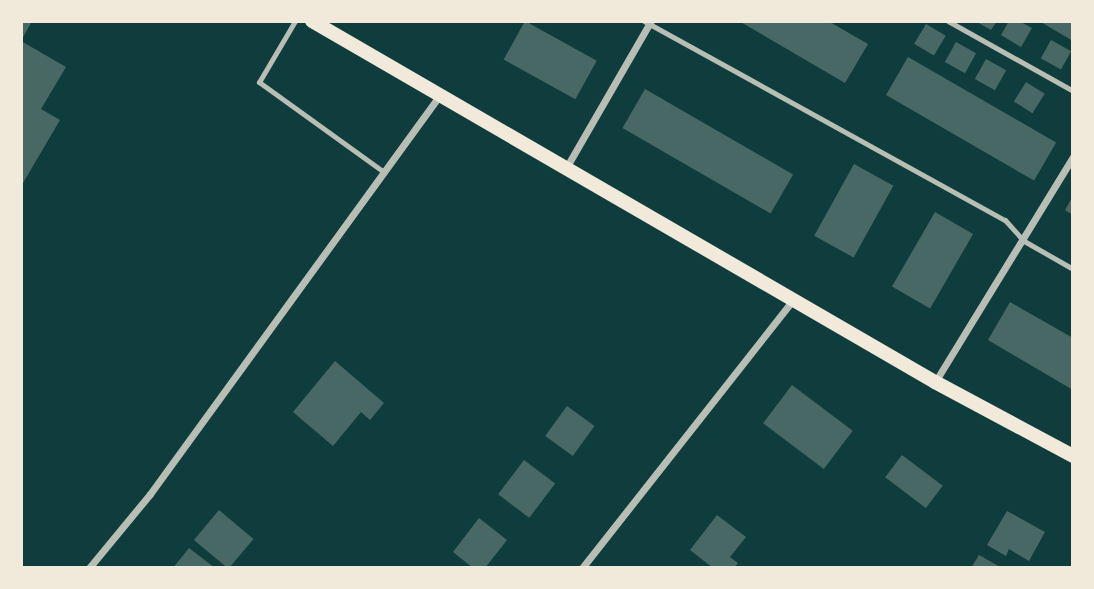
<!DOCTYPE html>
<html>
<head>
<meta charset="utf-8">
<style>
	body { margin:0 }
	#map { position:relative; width:1094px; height:589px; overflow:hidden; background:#0f3d3e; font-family:Barlow,sans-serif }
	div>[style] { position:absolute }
	.building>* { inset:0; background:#486865; transform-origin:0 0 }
	.service>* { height:5px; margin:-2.5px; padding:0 2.5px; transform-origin:2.5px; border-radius:2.5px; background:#b8beb3 }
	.minor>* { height:7px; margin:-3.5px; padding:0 3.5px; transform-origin:3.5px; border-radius:3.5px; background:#b8beb3 }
	.secondary>* { height:14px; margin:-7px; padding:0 7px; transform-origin:7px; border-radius:7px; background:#f1e9da }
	span { translate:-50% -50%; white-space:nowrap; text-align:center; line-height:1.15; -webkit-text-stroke:5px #f1e9da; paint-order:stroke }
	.frame { position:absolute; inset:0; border:23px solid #f1e9da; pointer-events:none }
</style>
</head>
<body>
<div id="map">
	<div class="building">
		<div style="clip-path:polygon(21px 21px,32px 21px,21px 41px)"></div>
		<div style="left:525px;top:21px;width:82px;height:44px;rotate:29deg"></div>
		<div style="clip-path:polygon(739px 21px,828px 21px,868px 44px,845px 83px)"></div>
		<div style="clip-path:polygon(975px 21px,997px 21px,991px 30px)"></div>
		<div style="clip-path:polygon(1009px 21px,1019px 21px,1032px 28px,1021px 47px,1001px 35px)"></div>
		<div style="clip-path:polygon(1039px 21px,1073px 21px,1073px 41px)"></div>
		<div style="left:926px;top:24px;width:23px;height:23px;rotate:31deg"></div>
		<div style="left:1051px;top:40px;width:23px;height:21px;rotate:29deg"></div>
		<div style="clip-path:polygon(21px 41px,66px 67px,41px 109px,60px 120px,23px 183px)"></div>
		<div style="left:956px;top:42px;width:23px;height:23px;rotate:29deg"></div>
		<div style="left:908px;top:57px;width:171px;height:44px;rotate:30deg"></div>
		<div style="left:986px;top:59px;width:23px;height:23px;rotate:29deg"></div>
		<div style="left:1026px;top:82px;width:22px;height:23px;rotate:32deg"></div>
		<div style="left:645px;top:89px;width:171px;height:45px;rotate:30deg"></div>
		<div style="left:854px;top:164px;width:45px;height:82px;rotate:29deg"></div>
		<div style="clip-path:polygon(1073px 196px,1073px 215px,1065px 210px)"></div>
		<div style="left:935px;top:212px;width:44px;height:86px;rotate:30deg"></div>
		<div style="clip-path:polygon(1010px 302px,1073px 338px,1073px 390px,988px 340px)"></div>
		<div style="clip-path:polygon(335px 361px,384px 403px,370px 420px,361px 412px,333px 446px,293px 412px)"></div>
		<div style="left:792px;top:385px;width:76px;height:48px;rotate:37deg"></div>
		<div style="left:567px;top:406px;width:34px;height:37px;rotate:36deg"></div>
		<div style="left:902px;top:455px;width:51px;height:28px;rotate:37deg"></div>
		<div style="left:524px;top:460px;width:39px;height:43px;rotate:37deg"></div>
		<div style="left:219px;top:510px;width:45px;height:39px;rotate:40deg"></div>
		<div style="clip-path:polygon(1007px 511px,1045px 532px,1029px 561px,1009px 549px,1006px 556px,987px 545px)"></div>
		<div style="clip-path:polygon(717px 515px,746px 537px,730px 557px,738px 563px,734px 568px,713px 568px,690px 550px)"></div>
		<div style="clip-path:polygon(479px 518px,507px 540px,485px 568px,473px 568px,453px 552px)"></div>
		<div style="clip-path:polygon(189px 548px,215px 568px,173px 568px)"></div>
		<div style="clip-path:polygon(979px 555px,1002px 568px,971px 568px)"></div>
	</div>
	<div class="service">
		<div style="left:295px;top:21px;width:71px;rotate:120.5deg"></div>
		<div style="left:259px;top:82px;width:154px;rotate:35.8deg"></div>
		<div style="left:644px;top:21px;width:412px;rotate:28.9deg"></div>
		<div style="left:1005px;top:220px;width:28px;rotate:48deg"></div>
		<div style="left:1024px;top:241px;width:56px;rotate:29.7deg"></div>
		<div style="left:948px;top:21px;width:143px;rotate:29.2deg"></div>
	</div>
	<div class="minor">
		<div style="left:566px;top:168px;width:170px;rotate:-60deg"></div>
		<div style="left:935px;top:382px;width:264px;rotate:-58.5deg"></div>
		<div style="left:89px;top:568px;width:96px;rotate:-50.5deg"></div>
		<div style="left:150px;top:494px;width:493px;rotate:-54deg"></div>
		<div style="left:582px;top:568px;width:342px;rotate:-51.8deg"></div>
	</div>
	<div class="secondary">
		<div style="left:312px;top:21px;width:720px;rotate:30.09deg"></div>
		<div style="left:935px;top:382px;width:157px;rotate:28.2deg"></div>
	</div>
	<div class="frame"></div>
</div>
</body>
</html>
